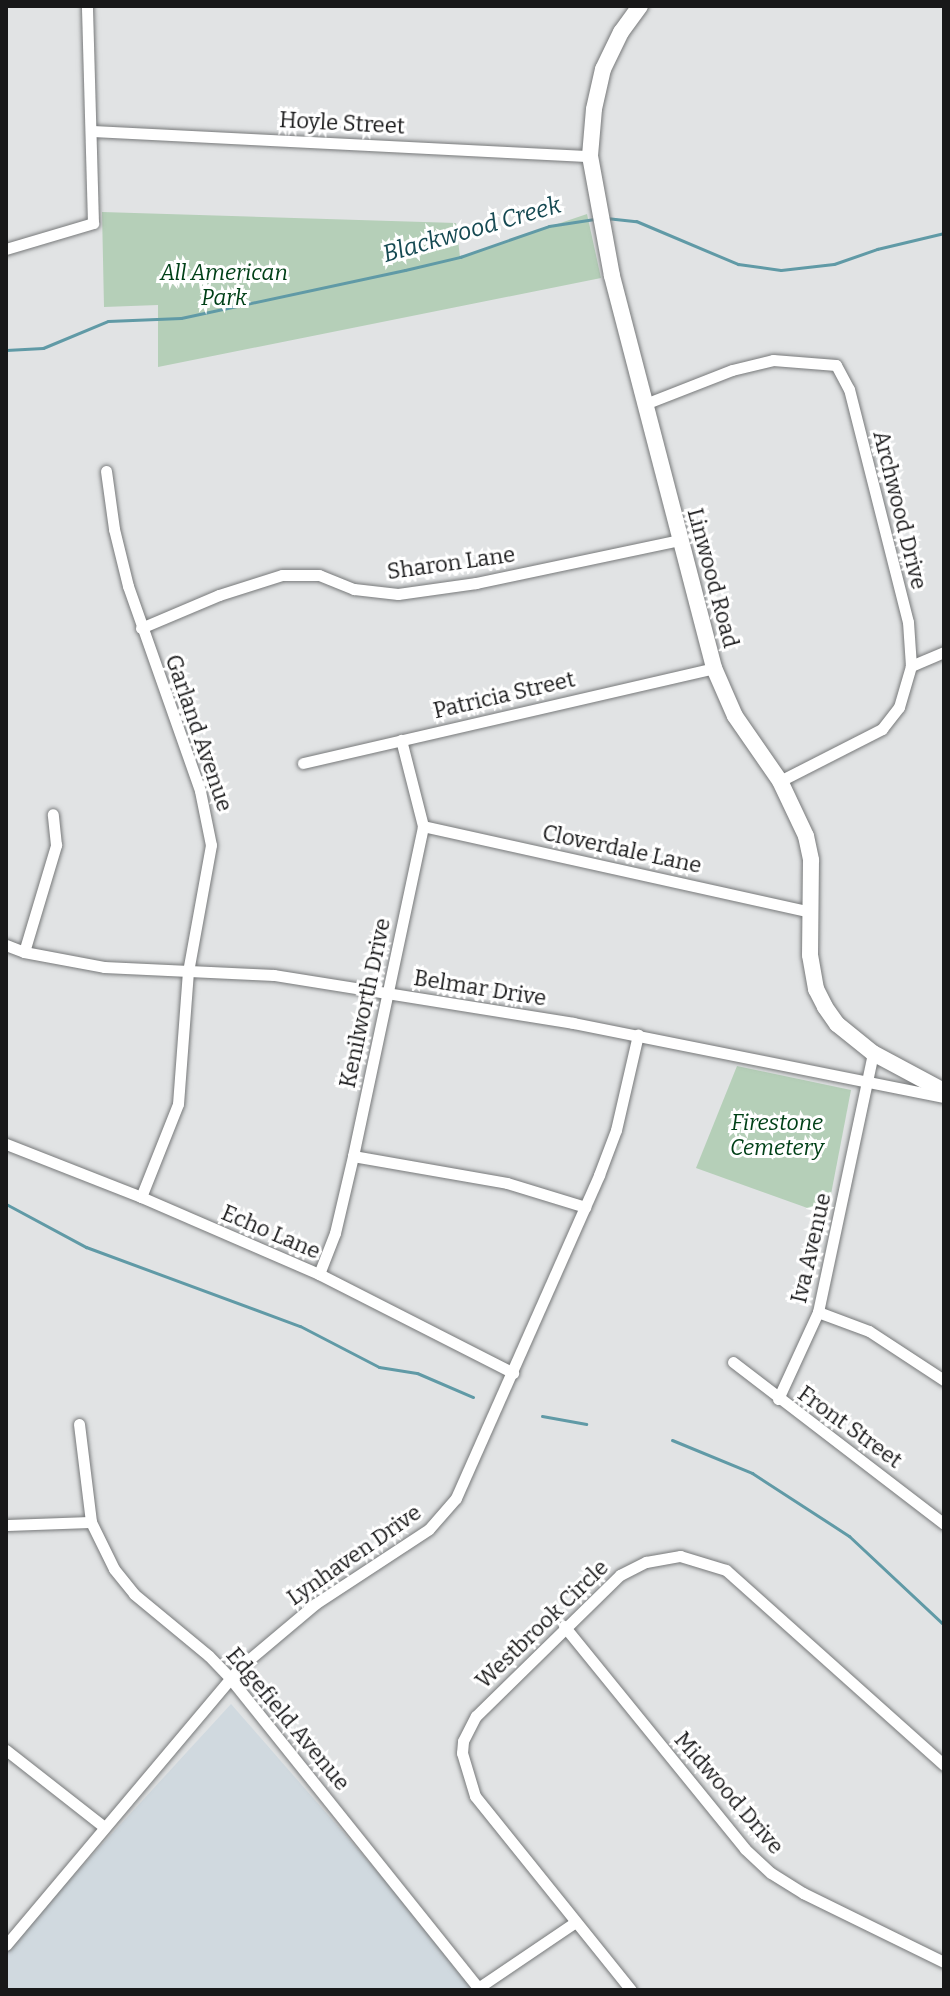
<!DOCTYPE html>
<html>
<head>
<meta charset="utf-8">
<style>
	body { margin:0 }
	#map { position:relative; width:950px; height:1996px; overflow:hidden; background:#e1e3e4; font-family:Bitter,serif }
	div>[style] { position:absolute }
	.built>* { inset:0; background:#d0d9df }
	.green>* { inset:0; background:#b5cfb8 }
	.stream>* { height:3px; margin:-1.5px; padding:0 1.5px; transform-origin:1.5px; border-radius:1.5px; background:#609aa6 }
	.roads { filter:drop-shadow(0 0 2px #77797a) drop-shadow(0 0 2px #77797a) }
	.minor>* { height:11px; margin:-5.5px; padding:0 5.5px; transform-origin:5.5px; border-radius:5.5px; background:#fff }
	.secondary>* { height:16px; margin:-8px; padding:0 8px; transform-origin:8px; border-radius:8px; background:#fff }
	span { translate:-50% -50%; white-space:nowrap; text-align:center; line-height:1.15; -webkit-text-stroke:6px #fff; paint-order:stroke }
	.street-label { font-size:22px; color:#181819 }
	.park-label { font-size:22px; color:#004017; font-style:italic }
	.water-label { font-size:24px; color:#154952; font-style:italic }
	.frame { position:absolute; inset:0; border:8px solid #181819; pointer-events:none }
</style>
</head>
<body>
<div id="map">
	<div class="built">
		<div style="clip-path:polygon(231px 1704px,481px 1990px,6px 1990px,6px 1949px)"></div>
	</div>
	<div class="green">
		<div style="clip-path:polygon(102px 212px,456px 223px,460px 257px,587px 214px,601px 278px,158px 367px,158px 305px,104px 307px)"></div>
		<div style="clip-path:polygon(737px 1066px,851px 1090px,827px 1215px,696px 1168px)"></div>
	</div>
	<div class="stream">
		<div style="left:606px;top:218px;width:30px;rotate:6deg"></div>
		<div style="left:636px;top:221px;width:111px;rotate:22.9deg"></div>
		<div style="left:738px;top:264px;width:43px;rotate:7.9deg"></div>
		<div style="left:781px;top:270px;width:53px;rotate:-6.5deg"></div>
		<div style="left:834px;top:264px;width:46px;rotate:-19.2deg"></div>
		<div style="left:877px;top:249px;width:69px;rotate:-13.4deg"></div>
		<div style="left:6px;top:350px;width:37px;rotate:-3deg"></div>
		<div style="left:43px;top:348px;width:70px;rotate:-22.6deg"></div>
		<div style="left:108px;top:321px;width:73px;rotate:-2.4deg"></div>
		<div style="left:181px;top:318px;width:229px;rotate:-12.1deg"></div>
		<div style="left:405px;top:270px;width:57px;rotate:-13.3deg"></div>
		<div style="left:460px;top:257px;width:94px;rotate:-19.2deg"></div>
		<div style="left:549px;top:226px;width:46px;rotate:-8.8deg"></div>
		<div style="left:6px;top:1204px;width:91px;rotate:28.3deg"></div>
		<div style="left:86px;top:1247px;width:228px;rotate:20.3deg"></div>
		<div style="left:300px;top:1326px;width:89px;rotate:27.4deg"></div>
		<div style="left:379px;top:1367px;width:38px;rotate:9deg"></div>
		<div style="left:417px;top:1373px;width:61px;rotate:23.2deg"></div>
		<div style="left:542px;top:1416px;width:45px;rotate:10.3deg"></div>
		<div style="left:672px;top:1440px;width:87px;rotate:22.4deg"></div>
		<div style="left:752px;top:1473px;width:116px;rotate:33deg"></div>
		<div style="left:849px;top:1536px;width:130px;rotate:43.1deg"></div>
	</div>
	<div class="roads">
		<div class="minor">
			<div style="left:93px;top:131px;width:498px;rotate:2.9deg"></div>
			<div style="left:6px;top:249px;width:91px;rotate:-16.6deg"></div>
			<div style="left:93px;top:223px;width:217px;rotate:-91.6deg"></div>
			<div style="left:645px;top:404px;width:93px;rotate:-21.3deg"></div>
			<div style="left:732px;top:370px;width:42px;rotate:-13.7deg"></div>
			<div style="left:773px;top:360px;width:63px;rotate:4.5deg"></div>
			<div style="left:836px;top:365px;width:27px;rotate:62deg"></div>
			<div style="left:849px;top:389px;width:240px;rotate:75.8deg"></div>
			<div style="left:908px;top:622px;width:44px;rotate:86.1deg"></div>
			<div style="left:911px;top:666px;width:43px;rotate:106.3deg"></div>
			<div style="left:899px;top:707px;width:28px;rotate:128deg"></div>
			<div style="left:882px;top:729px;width:114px;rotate:153deg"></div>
			<div style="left:106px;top:471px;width:59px;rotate:82.1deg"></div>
			<div style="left:114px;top:529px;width:59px;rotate:76.2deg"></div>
			<div style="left:128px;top:586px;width:217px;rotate:70.6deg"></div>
			<div style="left:200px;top:791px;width:55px;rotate:78.5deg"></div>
			<div style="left:211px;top:845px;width:128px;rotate:100.3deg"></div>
			<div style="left:188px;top:971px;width:133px;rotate:94.3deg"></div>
			<div style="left:178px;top:1104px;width:100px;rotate:111.7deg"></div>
			<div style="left:141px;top:628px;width:85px;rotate:-22.9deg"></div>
			<div style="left:219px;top:595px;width:66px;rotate:-17.6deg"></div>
			<div style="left:282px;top:575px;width:37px"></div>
			<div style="left:319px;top:575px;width:38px;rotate:22deg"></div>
			<div style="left:354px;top:589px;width:44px;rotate:6.5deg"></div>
			<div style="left:398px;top:594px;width:79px;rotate:-8deg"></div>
			<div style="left:476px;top:583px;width:208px;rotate:-11.9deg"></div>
			<div style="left:911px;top:666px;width:36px;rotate:-23deg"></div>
			<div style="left:303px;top:763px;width:422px;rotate:-13deg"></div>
			<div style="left:423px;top:826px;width:397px;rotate:12.5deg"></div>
			<div style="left:6px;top:945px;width:19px;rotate:21deg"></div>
			<div style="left:24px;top:952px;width:81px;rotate:10.6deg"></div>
			<div style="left:104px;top:967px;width:170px;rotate:2.7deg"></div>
			<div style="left:274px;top:975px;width:303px;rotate:9.1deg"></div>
			<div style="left:573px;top:1023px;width:378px;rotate:11.3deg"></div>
			<div style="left:24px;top:952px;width:112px;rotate:-73.3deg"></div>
			<div style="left:56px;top:845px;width:31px;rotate:-96deg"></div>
			<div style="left:6px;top:1144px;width:145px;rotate:21.4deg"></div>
			<div style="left:141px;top:1197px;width:194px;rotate:23.4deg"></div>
			<div style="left:319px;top:1274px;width:218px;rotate:27deg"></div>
			<div style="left:353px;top:1156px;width:156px;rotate:9.9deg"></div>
			<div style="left:507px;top:1183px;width:82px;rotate:17.1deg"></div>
			<div style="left:319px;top:1274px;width:44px;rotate:-68.7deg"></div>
			<div style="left:335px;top:1233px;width:79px;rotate:-76.8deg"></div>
			<div style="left:353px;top:1156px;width:337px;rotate:-78deg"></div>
			<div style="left:423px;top:826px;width:89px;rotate:-104.3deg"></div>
			<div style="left:818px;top:1312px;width:54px;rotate:20.4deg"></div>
			<div style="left:869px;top:1331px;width:90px;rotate:33.2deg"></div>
			<div style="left:733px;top:1362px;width:266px;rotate:37.5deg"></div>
			<div style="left:778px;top:1399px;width:96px;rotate:-65.3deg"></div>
			<div style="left:818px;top:1312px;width:265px;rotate:-78deg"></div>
			<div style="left:79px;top:1424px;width:99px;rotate:83deg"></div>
			<div style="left:91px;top:1522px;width:52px;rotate:63.9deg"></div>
			<div style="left:114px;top:1569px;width:32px;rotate:51deg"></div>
			<div style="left:134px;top:1594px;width:97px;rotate:39.6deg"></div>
			<div style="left:209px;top:1656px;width:30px;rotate:46deg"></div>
			<div style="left:230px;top:1678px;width:400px;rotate:51.3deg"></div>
			<div style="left:6px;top:1525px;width:85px;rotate:-2deg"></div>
			<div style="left:564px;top:1626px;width:287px;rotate:50.9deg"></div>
			<div style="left:745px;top:1849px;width:35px;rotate:43deg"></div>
			<div style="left:771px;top:1873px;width:38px;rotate:32deg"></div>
			<div style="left:803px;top:1893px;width:157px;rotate:26.1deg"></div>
			<div style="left:6px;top:1750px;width:123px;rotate:38.1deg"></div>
			<div style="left:6px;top:1945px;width:362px;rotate:-49.9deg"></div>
			<div style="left:239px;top:1668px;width:99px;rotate:-40.1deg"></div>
			<div style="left:315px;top:1604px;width:136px;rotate:-33.3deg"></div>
			<div style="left:429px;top:1529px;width:41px;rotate:-48.9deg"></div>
			<div style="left:456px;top:1498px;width:353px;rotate:-66.1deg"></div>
			<div style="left:599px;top:1175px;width:48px;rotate:-69.3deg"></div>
			<div style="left:616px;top:1130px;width:98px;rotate:-77deg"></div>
			<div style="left:478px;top:1988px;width:116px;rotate:-34.1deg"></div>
			<div style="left:631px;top:1990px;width:249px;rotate:-128.8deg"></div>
			<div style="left:475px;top:1796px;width:45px;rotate:-106.8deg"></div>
			<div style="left:462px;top:1753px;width:12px;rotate:-85deg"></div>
			<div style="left:463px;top:1741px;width:28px;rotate:-63deg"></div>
			<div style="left:476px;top:1716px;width:202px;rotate:-44.4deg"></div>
			<div style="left:620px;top:1575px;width:29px;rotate:-27deg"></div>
			<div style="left:646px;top:1562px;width:35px;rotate:-10deg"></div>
			<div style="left:680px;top:1556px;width:48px;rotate:16.9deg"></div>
			<div style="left:726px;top:1570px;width:292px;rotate:41.8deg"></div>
		</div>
		<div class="secondary">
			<div style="left:640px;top:6px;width:32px;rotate:126deg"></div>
			<div style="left:621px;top:32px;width:41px;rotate:115.9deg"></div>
			<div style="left:603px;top:69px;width:41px;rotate:102.7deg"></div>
			<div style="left:594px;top:109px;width:47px;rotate:94.9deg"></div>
			<div style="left:590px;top:156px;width:122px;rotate:79.6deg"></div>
			<div style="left:612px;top:276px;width:405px;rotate:75.4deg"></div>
			<div style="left:714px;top:668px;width:52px;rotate:66.4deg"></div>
			<div style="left:735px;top:716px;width:79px;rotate:55.3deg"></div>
			<div style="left:780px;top:781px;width:61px;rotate:64.7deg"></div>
			<div style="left:806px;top:836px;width:25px;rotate:78deg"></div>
			<div style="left:811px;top:860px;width:95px;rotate:90.6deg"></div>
			<div style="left:810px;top:955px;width:35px;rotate:80deg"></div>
			<div style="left:816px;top:989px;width:20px;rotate:63deg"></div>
			<div style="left:825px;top:1007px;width:21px;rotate:55deg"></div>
			<div style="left:837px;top:1024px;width:46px;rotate:38.9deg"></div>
			<div style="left:873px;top:1053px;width:81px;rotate:28.2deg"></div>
		</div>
	</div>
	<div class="street-label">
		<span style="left:342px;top:123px;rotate:3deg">Hoyle Street</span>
		<span style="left:900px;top:510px;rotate:76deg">Archwood Drive</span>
		<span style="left:451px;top:563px;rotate:-8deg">Sharon Lane</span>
		<span style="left:713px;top:578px;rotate:75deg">Linwood Road</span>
		<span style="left:504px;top:695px;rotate:-13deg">Patricia Street</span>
		<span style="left:199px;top:733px;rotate:71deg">Garland Avenue</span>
		<span style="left:622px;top:849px;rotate:12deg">Cloverdale Lane</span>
		<span style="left:480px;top:988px;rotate:9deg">Belmar Drive</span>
		<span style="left:365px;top:1003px;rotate:-78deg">Kenilworth Drive</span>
		<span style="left:271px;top:1232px;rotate:23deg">Echo Lane</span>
		<span style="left:811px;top:1248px;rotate:-77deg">Iva Avenue</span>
		<span style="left:850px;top:1427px;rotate:36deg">Front Street</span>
		<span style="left:354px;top:1555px;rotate:-35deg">Lynhaven Drive</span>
		<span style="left:542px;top:1624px;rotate:-44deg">Westbrook Circle</span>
		<span style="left:288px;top:1719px;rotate:50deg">Edgefield Avenue</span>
		<span style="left:729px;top:1793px;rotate:49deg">Midwood Drive</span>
	</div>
	<div class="park-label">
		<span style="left:224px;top:285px">All American<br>Park</span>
		<span style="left:777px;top:1135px">Firestone<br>Cemetery</span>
	</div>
	<div class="water-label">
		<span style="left:472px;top:230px;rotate:-16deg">Blackwood Creek</span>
	</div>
	<div class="frame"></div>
</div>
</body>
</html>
